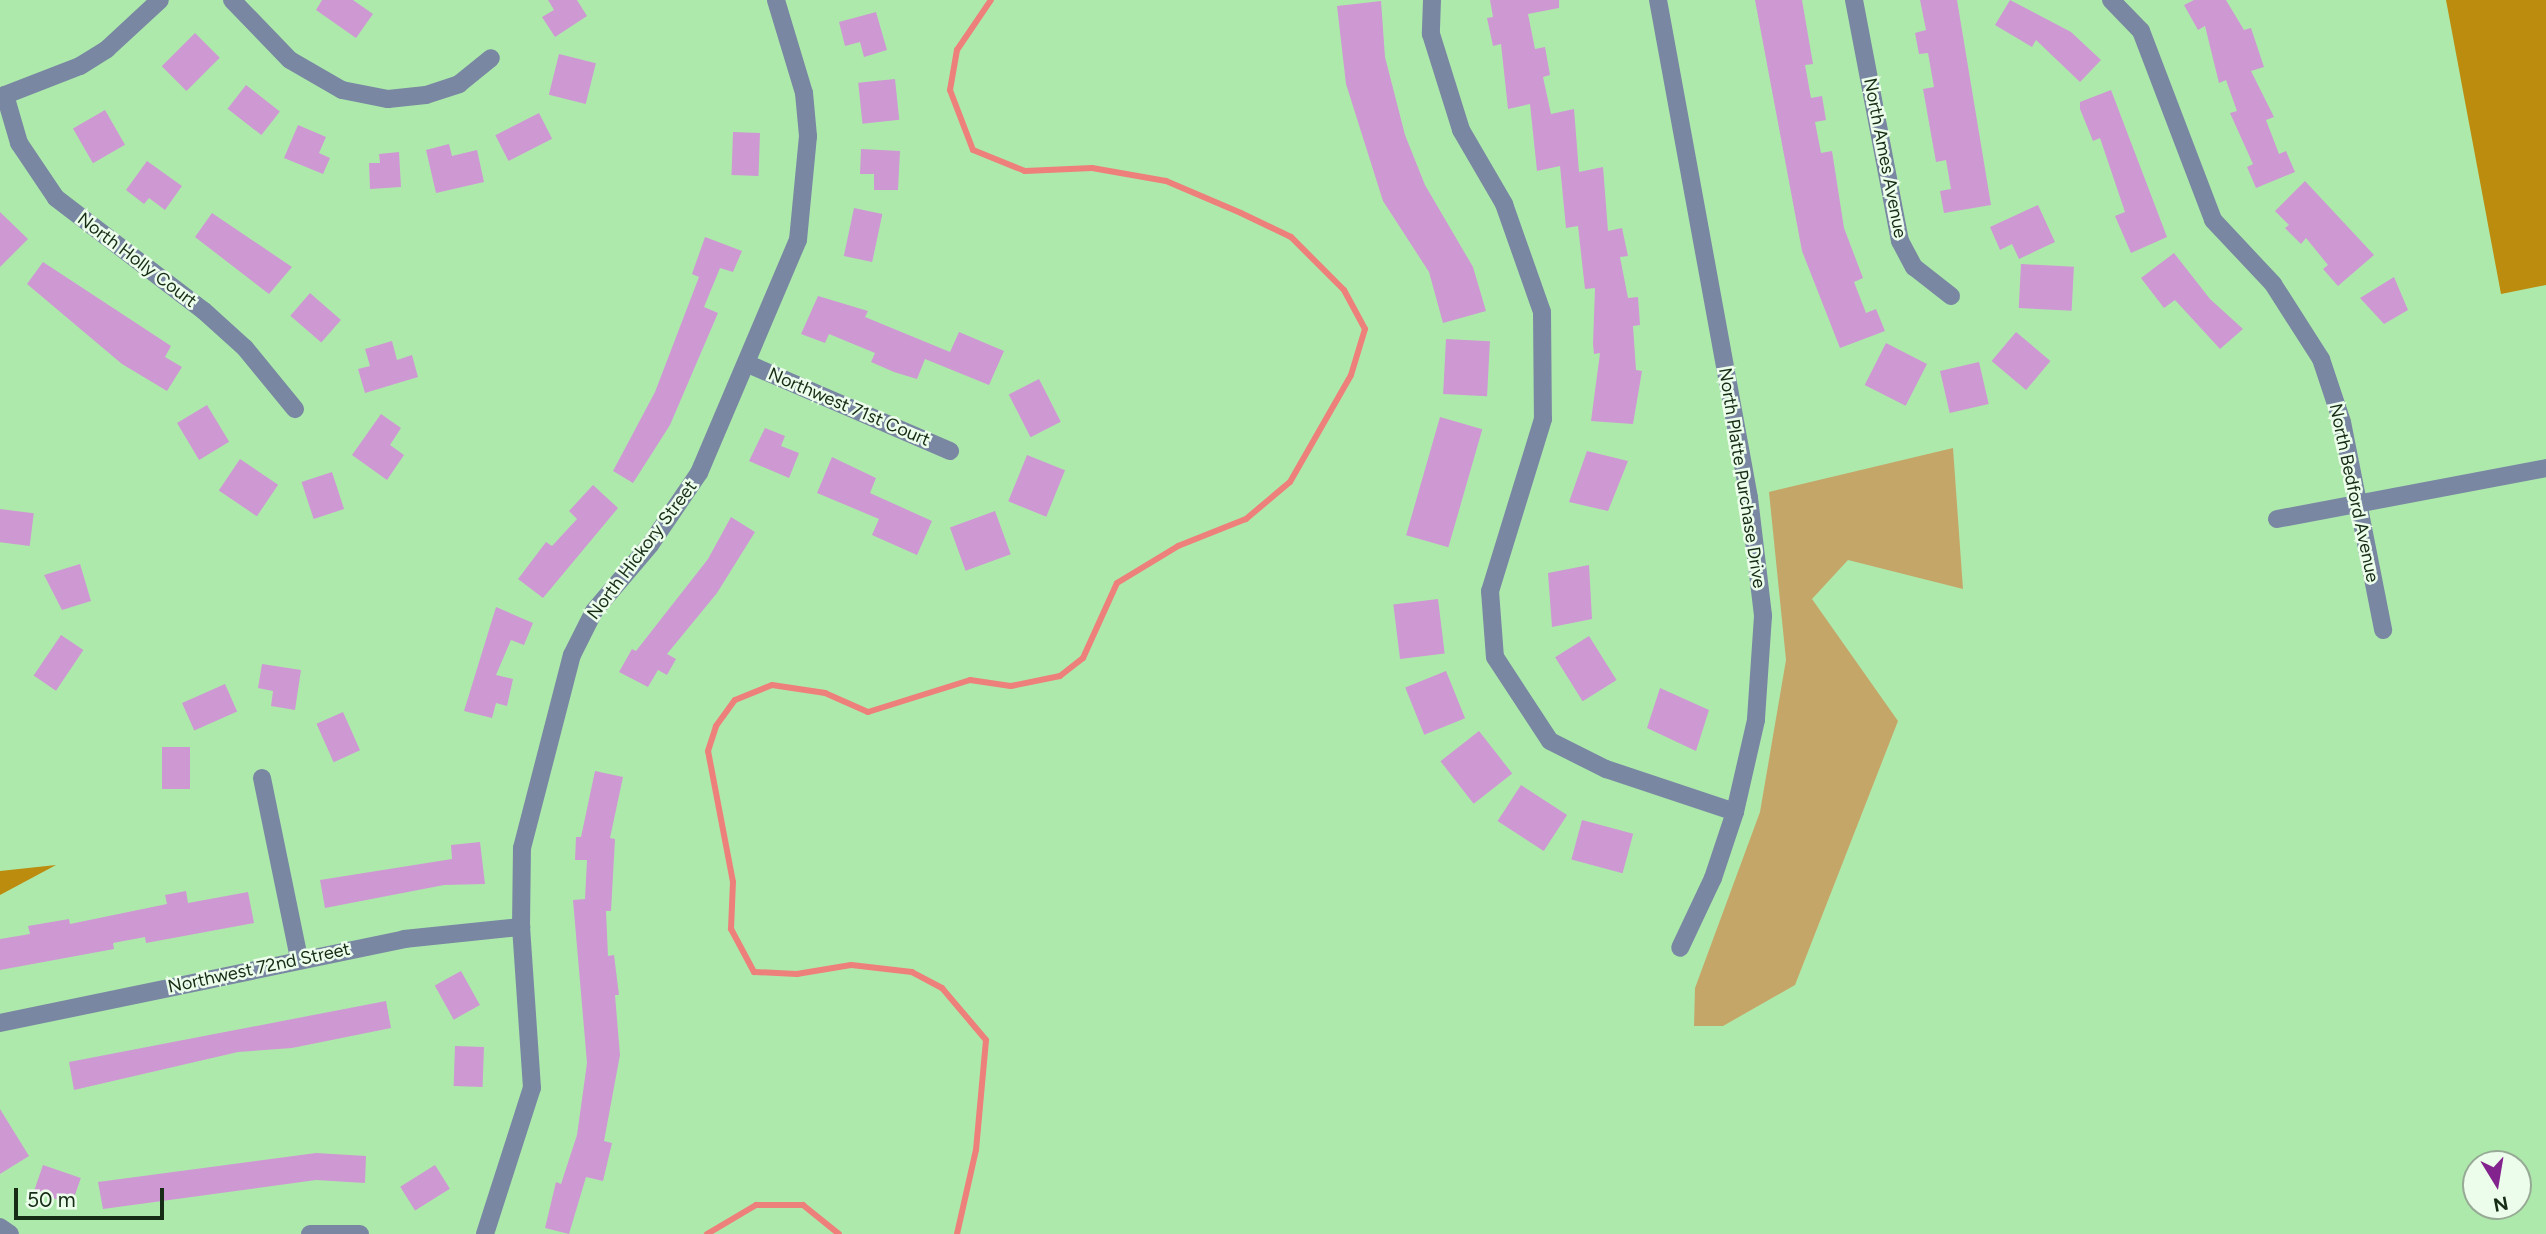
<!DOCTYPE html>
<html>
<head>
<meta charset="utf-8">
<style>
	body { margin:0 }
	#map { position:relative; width:2546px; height:1234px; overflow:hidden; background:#aee9ac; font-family:Figtree,sans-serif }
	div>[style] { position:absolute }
	.green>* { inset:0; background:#c5a669 }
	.forest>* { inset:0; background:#bc8c0f }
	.stream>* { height:6px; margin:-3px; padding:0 3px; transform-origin:3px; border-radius:3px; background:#ed807b }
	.building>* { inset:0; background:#ce98d3; transform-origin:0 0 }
	.minor>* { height:18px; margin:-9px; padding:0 9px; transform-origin:9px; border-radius:9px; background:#7987a3 }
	span { translate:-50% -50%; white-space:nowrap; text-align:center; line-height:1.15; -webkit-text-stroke:5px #ecfeeb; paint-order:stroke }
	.street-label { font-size:18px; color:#162c15 }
	.north { position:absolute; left:2462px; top:1150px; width:70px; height:70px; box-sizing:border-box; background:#ecfeeb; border:2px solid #96aa95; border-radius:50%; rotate:169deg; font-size:19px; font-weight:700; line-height:28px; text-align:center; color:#162c15 }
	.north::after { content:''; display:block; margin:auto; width:24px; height:32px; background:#83238d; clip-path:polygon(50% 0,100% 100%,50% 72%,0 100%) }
	.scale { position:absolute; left:14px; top:1188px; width:150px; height:32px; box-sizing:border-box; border:4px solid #162c15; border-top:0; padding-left:9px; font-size:21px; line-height:24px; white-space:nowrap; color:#162c15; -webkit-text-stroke:5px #ecfeeb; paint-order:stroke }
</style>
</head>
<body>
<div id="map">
	<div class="green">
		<div style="clip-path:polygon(1953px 448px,1963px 589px,1848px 560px,1812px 599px,1898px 721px,1795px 985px,1723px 1026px,1694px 1026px,1695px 988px,1760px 812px,1786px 660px,1769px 492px)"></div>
	</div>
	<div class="forest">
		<div style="clip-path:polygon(2446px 0,2546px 0,2546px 285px,2501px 294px)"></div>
		<div style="clip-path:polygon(56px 865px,0 895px,0 871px)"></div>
	</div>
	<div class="stream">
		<div style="left:707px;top:1234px;width:57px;rotate:-30.6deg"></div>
		<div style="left:756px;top:1205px;width:47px"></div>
		<div style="left:803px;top:1205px;width:46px;rotate:38.9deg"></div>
		<div style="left:957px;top:1234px;width:86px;rotate:-77.3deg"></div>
		<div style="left:976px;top:1150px;width:110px;rotate:-84.8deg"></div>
		<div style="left:986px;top:1040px;width:68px;rotate:-130.2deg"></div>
		<div style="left:942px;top:988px;width:34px;rotate:-152deg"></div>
		<div style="left:912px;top:972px;width:61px;rotate:-173.5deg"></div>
		<div style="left:851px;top:965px;width:55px;rotate:170.5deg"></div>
		<div style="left:797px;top:974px;width:43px;rotate:-177.3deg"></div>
		<div style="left:754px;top:972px;width:49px;rotate:-118.1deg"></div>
		<div style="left:731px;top:929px;width:47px;rotate:-87.6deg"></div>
		<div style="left:733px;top:882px;width:133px;rotate:-100.8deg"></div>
		<div style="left:708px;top:751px;width:26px;rotate:-72deg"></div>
		<div style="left:716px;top:726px;width:32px;rotate:-54deg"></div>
		<div style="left:735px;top:700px;width:40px;rotate:-22deg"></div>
		<div style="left:772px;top:685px;width:54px;rotate:8.6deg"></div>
		<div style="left:825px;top:693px;width:47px;rotate:23.8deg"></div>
		<div style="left:868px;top:712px;width:107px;rotate:-17.4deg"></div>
		<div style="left:970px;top:680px;width:41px;rotate:8.3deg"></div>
		<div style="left:1011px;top:686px;width:50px;rotate:-11.5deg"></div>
		<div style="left:1060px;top:676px;width:29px;rotate:-38deg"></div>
		<div style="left:1083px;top:658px;width:82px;rotate:-65.6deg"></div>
		<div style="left:1117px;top:583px;width:71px;rotate:-31.2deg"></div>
		<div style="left:1178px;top:546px;width:73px;rotate:-21.7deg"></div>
		<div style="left:1246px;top:519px;width:57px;rotate:-40.1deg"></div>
		<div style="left:1290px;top:482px;width:123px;rotate:-60.3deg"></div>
		<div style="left:1351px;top:375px;width:48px;rotate:-73.1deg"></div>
		<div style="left:1365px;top:329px;width:44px;rotate:-118.3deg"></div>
		<div style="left:1344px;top:290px;width:75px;rotate:-135deg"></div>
		<div style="left:1291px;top:237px;width:55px;rotate:-154.4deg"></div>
		<div style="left:1241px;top:213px;width:82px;rotate:-156.9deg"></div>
		<div style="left:1166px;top:181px;width:75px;rotate:-170deg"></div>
		<div style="left:1092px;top:168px;width:67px;rotate:177.4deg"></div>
		<div style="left:1025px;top:171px;width:56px;rotate:-158deg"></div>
		<div style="left:973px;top:150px;width:64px;rotate:-111deg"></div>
		<div style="left:950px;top:90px;width:41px;rotate:-80.1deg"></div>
		<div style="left:957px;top:50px;width:60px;rotate:-55.8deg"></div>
	</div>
	<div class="building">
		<div style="clip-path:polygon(322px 0,353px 0,373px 14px,356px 38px,316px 10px)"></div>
		<div style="clip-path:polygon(548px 0,577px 0,587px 16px,555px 37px,542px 17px,554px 10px)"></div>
		<div style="clip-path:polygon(1490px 0,1559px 0,1559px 8px,1528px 14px,1535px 49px,1545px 47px,1550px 75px,1543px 77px,1551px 114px,1574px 109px,1579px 172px,1603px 167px,1608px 231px,1622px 228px,1628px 256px,1620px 257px,1628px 298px,1638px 297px,1640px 325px,1633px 326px,1636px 370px,1642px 371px,1633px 424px,1591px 421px,1600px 353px,1594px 354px,1593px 344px,1595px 288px,1585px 289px,1578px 226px,1566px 228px,1560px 166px,1537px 171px,1530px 104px,1508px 109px,1501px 44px,1493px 46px,1487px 18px,1493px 17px)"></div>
		<div style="clip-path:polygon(1755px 0,1802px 0,1813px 64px,1805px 65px,1811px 98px,1822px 96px,1826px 120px,1815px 122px,1821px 153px,1832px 151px,1844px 228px,1863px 278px,1854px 282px,1866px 313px,1876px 309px,1885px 331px,1840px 348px,1802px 251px)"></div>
		<div style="clip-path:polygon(1920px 0,1957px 0,1991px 205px,1944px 213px,1940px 191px,1951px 189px,1946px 160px,1936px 162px,1923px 89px,1934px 87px,1928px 53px,1919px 54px,1915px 33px,1926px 30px)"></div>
		<div style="clip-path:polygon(2010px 0,2071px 32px,2101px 60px,2080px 82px,2036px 40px,2032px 47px,1995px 25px)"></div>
		<div style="clip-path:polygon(2194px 0,2226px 0,2244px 30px,2251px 28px,2264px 67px,2251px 71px,2274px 117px,2266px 120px,2279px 154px,2286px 151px,2295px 172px,2256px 188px,2247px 167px,2253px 164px,2230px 113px,2237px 111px,2226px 80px,2219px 83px,2205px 26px,2198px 30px,2184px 5px)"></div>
		<div style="clip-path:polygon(1381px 1px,1385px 57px,1405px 135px,1425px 185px,1473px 267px,1486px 311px,1443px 323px,1429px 272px,1383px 201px,1346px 84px,1337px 6px)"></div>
		<div style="clip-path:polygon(876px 12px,887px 50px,864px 57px,860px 42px,845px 46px,839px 22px)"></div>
		<div style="left:195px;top:33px;width:35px;height:47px;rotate:45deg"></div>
		<div style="left:559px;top:54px;width:38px;height:42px;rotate:14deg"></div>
		<div style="left:895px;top:79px;width:41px;height:37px;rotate:84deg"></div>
		<div style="left:246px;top:85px;width:43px;height:30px;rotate:38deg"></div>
		<div style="clip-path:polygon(2111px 90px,2167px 237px,2131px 253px,2115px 216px,2125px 212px,2100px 138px,2093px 141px,2080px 109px,2080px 102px)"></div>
		<div style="left:105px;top:110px;width:40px;height:37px;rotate:60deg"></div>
		<div style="left:539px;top:113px;width:29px;height:49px;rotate:63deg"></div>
		<div style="clip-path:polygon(298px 125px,326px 137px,319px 153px,330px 158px,323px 174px,284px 158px)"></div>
		<div style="left:733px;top:132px;width:27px;height:43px;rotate:2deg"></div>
		<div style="clip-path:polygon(449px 144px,452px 156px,477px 150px,484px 182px,436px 193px,426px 150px)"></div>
		<div style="clip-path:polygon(861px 149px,900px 151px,898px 190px,874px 190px,874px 174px,860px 174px)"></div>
		<div style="clip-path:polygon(399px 152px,401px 187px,370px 189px,369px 163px,380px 163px,379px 154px)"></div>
		<div style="clip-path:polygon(147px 161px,182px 186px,165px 210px,149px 198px,144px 204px,126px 190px)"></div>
		<div style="clip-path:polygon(2305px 181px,2374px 255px,2338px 286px,2323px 269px,2328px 265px,2306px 238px,2301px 244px,2285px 228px,2289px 225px,2275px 211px)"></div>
		<div style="clip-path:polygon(2038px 205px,2055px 242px,2019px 259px,2012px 244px,2000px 250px,1990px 227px)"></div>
		<div style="left:854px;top:208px;width:29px;height:49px;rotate:12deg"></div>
		<div style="clip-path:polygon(0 212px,28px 239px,0 267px)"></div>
		<div style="clip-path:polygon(212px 213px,292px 267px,269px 294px,195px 237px)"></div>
		<div style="clip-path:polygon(705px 237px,742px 251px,733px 272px,720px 268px,704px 307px,718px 313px,670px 425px,633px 483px,613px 471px,655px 392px,699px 277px,692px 274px)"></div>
		<div style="clip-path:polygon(2174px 253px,2210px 299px,2243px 329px,2220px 349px,2175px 300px,2164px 308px,2141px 278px)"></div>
		<div style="clip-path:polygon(43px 262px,171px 346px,165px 357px,182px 367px,167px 391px,122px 364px,27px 284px)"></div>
		<div style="left:2021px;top:264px;width:53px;height:44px;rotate:3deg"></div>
		<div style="clip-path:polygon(2394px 277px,2408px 310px,2384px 324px,2360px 298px)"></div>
		<div style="left:310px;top:293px;width:41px;height:30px;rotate:41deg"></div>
		<div style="clip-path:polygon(818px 296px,868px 311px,865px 317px,950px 352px,959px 332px,1004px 351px,989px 385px,925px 359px,917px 379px,894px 372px,871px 362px,875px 353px,829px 334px,825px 343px,801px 334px)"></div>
		<div style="left:2016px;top:332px;width:45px;height:38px;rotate:40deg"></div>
		<div style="left:1446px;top:339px;width:44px;height:55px;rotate:3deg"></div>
		<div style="clip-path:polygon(392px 341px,397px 360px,412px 355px,418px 377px,365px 393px,358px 369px,370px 366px,365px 349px)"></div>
		<div style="left:1886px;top:343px;width:46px;height:47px;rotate:27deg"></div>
		<div style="left:1979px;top:362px;width:43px;height:40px;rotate:77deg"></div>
		<div style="left:1039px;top:379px;width:48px;height:34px;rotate:63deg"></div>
		<div style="left:207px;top:405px;width:43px;height:35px;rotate:59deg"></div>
		<div style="clip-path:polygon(381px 414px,401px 428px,390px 445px,404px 455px,387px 480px,352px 455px)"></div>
		<div style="left:1440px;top:417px;width:44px;height:123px;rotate:16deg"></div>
		<div style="clip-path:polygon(765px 428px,785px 436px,781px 446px,799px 453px,789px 478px,749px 461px)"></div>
		<div style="clip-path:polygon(1587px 451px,1628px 461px,1608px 511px,1569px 502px)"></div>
		<div style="left:1027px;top:455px;width:41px;height:50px;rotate:22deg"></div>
		<div style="clip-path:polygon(832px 457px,876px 478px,870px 493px,932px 521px,917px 555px,872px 535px,879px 519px,817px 493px)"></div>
		<div style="left:240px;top:459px;width:46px;height:38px;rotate:34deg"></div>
		<div style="left:332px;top:472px;width:39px;height:32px;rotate:72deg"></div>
		<div style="clip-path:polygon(593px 485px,618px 508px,543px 598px,518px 579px,546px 542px,552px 546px,577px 519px,569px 511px)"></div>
		<div style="left:0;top:509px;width:34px;height:33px;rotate:7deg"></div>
		<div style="left:995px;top:511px;width:46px;height:48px;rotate:70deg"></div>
		<div style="clip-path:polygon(731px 517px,755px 532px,717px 593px,667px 654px,676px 659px,667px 675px,658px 670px,648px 687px,619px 672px,632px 649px,636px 651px,708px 559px)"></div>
		<div style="clip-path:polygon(80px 564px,91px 601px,62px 610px,44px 575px)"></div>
		<div style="clip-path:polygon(1589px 565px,1592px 619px,1552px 627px,1548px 573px)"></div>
		<div style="left:1438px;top:599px;width:55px;height:45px;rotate:83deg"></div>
		<div style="clip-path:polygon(496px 607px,533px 623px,524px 645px,511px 640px,496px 675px,513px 679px,507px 706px,496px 703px,492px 718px,464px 711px)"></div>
		<div style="left:61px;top:635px;width:27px;height:49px;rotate:34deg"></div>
		<div style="left:1589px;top:636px;width:52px;height:40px;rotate:58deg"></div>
		<div style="clip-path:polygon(262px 664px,301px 670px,295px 710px,271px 706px,273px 691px,258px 688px)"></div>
		<div style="left:1446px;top:671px;width:51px;height:44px;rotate:68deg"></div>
		<div style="left:225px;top:684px;width:30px;height:47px;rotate:66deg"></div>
		<div style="clip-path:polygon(1660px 688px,1709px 710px,1696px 751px,1647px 728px)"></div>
		<div style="left:343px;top:712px;width:42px;height:29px;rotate:66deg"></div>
		<div style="left:1479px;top:731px;width:54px;height:49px;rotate:52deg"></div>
		<div style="left:162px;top:747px;width:28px;height:42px"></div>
		<div style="clip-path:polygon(595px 771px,623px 777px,610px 838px,615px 839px,611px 911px,606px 911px,608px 956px,614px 955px,619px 995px,615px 995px,620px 1055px,604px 1141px,612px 1143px,603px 1181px,586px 1177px,569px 1234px,545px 1228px,556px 1182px,561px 1184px,577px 1135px,587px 1063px,573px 900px,585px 899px,587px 860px,575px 860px,576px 837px,581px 837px)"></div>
		<div style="left:1521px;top:785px;width:55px;height:43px;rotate:33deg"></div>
		<div style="left:1582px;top:820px;width:53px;height:41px;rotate:15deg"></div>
		<div style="clip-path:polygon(480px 842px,485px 884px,444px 885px,325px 908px,320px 880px,452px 859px,451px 845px)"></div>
		<div style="clip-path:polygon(186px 891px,188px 903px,248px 892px,254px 923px,146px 943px,145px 937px,113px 943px,114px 949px,0 970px,0 939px,30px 934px,28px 926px,69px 919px,70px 924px,167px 904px,165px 895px)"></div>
		<div style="left:461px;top:971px;width:39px;height:30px;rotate:61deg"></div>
		<div style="clip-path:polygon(386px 1001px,391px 1028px,292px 1048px,238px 1052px,74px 1090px,69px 1062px)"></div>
		<div style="left:455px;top:1046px;width:29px;height:40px;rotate:2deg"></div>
		<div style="clip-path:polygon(0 1109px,29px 1156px,0 1174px)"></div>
		<div style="clip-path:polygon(316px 1153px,366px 1156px,365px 1183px,316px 1180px,103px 1209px,98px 1182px)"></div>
		<div style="left:43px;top:1165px;width:40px;height:28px;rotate:19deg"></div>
		<div style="left:435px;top:1165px;width:28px;height:41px;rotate:58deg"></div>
	</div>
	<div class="minor">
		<div style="left:232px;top:0;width:83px;rotate:46deg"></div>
		<div style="left:290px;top:60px;width:60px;rotate:30deg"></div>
		<div style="left:342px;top:90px;width:47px;rotate:11.1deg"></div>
		<div style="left:388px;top:99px;width:38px;rotate:-6deg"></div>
		<div style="left:426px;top:95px;width:35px;rotate:-18deg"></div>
		<div style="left:459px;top:84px;width:41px;rotate:-39.1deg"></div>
		<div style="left:1432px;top:0;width:34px;rotate:92deg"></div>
		<div style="left:1431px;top:34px;width:101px;rotate:72.6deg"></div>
		<div style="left:1461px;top:130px;width:86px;rotate:59.8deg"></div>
		<div style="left:1504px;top:204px;width:114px;rotate:70.6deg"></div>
		<div style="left:1542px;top:312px;width:107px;rotate:89.5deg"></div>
		<div style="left:1543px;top:419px;width:180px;rotate:107.1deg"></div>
		<div style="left:1490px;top:591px;width:66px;rotate:85.7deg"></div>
		<div style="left:1495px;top:657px;width:100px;rotate:56.8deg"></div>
		<div style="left:1550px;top:741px;width:63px;rotate:26.6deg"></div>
		<div style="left:1606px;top:769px;width:136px;rotate:18.4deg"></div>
		<div style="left:1658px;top:0;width:506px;rotate:79.64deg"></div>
		<div style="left:1749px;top:498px;width:119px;rotate:83.2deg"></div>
		<div style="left:1763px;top:616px;width:104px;rotate:93.9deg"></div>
		<div style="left:1756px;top:720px;width:94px;rotate:102.9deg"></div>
		<div style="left:1735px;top:812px;width:70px;rotate:108.4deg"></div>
		<div style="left:1713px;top:878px;width:77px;rotate:115.2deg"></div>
		<div style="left:1854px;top:0;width:245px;rotate:79.2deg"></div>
		<div style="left:1900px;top:241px;width:30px;rotate:62deg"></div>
		<div style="left:1914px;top:267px;width:47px;rotate:38.1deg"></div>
		<div style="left:2111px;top:0;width:43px;rotate:45.9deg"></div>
		<div style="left:2141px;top:31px;width:202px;rotate:69.1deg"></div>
		<div style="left:2213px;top:220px;width:88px;rotate:46.8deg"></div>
		<div style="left:2273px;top:284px;width:89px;rotate:57.4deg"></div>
		<div style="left:2321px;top:359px;width:66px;rotate:71.6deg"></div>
		<div style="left:2342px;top:422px;width:212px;rotate:78.8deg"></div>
		<div style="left:5px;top:95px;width:50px;rotate:73.7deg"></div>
		<div style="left:19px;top:143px;width:66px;rotate:56.1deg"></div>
		<div style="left:56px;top:198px;width:186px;rotate:37.4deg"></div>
		<div style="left:204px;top:311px;width:55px;rotate:42.1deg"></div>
		<div style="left:245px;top:348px;width:79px;rotate:50.7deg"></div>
		<div style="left:0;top:97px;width:86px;rotate:-21.2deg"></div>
		<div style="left:80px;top:66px;width:32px;rotate:-32deg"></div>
		<div style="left:107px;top:49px;width:72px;rotate:-42.8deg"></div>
		<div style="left:748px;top:364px;width:220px;rotate:23.3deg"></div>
		<div style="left:2277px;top:519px;width:274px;rotate:-10.7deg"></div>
		<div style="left:262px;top:778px;width:185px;rotate:78.4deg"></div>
		<div style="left:0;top:1023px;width:413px;rotate:-11.7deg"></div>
		<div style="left:404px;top:939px;width:118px;rotate:-5.9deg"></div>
		<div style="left:0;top:1227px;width:12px;rotate:35deg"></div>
		<div style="left:310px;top:1234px;width:50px"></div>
		<div style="left:485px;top:1234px;width:153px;rotate:-72.2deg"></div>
		<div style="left:532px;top:1088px;width:161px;rotate:-93.9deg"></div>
		<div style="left:521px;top:927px;width:79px;rotate:-89.3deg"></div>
		<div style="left:522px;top:848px;width:199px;rotate:-75.5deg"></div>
		<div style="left:572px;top:655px;width:49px;rotate:-63.4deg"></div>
		<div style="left:594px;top:611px;width:87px;rotate:-49.7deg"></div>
		<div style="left:650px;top:545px;width:87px;rotate:-55.8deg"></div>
		<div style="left:699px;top:473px;width:253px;rotate:-67deg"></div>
		<div style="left:798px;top:240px;width:104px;rotate:-84.5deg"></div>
		<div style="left:808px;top:136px;width:43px;rotate:-95.3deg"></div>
		<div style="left:804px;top:93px;width:97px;rotate:-106.8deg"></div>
	</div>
	<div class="street-label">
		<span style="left:1885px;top:158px;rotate:79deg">North Ames Avenue</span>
		<span style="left:137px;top:260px;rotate:37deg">North Holly Court</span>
		<span style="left:849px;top:407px;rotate:23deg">Northwest 71st Court</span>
		<span style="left:1742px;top:478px;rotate:81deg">North Platte Purchase Drive</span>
		<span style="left:2354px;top:493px;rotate:78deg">North Bedford Avenue</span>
		<span style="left:642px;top:550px;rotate:-53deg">North Hickory Street</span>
		<span style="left:259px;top:968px;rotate:-12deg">Northwest 72nd Street</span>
	</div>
	<div class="north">N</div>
	<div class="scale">50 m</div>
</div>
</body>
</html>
